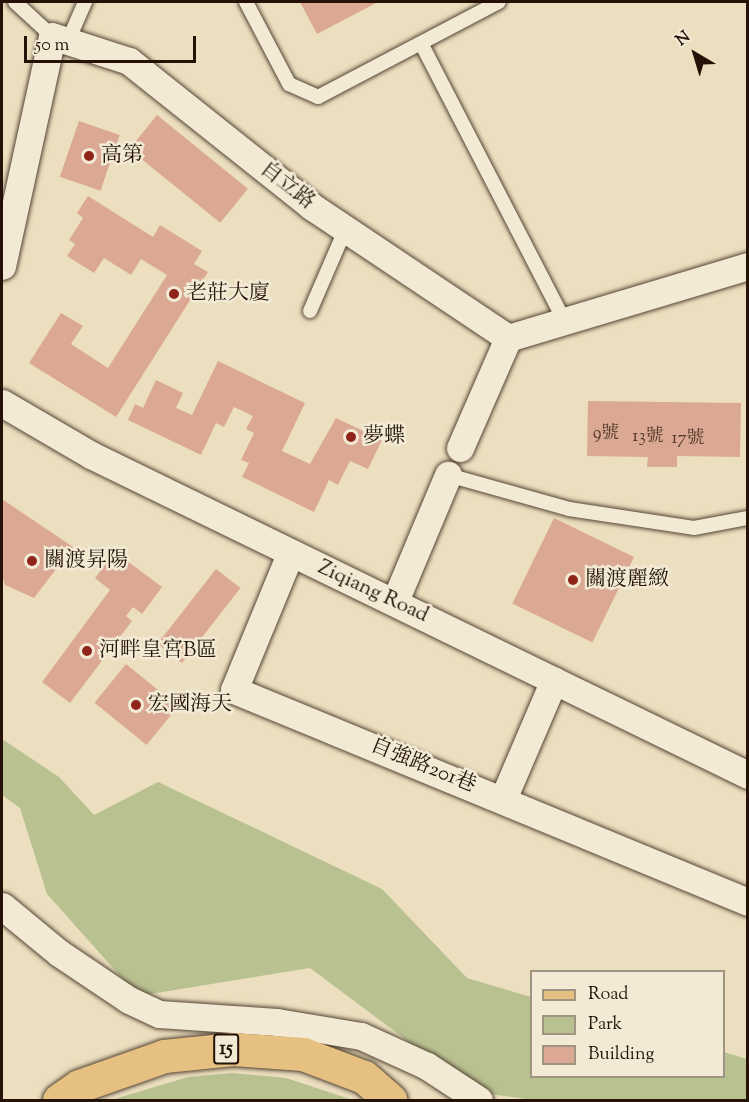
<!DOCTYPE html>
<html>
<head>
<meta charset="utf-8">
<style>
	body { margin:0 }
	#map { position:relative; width:749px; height:1102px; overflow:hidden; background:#ebdfbf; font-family:"Sorts Mill Goudy","Noto Serif TC",serif }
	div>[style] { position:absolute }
	.green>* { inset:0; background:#b9c191 }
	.building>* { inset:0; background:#dba993; transform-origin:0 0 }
	.roads { filter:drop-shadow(0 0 2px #564535) drop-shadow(0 0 2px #564535) }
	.service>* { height:14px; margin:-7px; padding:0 7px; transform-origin:7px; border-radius:7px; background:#f2ead5 }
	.minor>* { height:27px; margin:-13.5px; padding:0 13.5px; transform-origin:13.5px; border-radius:13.5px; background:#f2ead5 }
	.primary>* { height:33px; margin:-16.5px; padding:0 16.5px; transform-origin:16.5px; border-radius:16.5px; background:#e6c080 }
	.dots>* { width:16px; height:16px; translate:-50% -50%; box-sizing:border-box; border:3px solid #f2ead5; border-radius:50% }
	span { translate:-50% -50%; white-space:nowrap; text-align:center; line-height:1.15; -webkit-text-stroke:5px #f2ead5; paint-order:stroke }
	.number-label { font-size:18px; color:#52382a }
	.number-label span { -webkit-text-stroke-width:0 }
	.shield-label span { padding:2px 4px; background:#f2ead5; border:2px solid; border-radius:4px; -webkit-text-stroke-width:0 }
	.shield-label { font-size:20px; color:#241207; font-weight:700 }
	.poi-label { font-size:21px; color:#241207 }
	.left { translate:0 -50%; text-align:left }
	.street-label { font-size:21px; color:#241207 }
	.frame { position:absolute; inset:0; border:3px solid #241207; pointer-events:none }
	.legend { position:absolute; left:530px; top:970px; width:195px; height:108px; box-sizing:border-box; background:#f2ead5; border:2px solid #a09483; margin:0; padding:8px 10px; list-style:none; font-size:18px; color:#241207 }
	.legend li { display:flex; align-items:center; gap:12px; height:30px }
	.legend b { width:30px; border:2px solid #a09483 }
	.north { position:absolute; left:665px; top:24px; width:60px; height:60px; -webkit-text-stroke:4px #f2ead5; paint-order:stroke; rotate:322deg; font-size:16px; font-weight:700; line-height:24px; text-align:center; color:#241207 }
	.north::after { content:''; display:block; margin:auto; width:21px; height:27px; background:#241207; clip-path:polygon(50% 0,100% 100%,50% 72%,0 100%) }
	.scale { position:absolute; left:24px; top:36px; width:172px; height:27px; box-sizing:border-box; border:3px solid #241207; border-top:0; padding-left:8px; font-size:18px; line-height:21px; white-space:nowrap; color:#241207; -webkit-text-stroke:4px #f2ead5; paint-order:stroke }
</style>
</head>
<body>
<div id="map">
	<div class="green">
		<div style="clip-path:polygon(2px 739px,59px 777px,94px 815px,158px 782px,382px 889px,467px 978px,531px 997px,532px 1076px,724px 1076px,724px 1052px,747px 1059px,747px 1100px,534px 1100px,476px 1092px,310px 968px,138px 996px,47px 894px,20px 808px,2px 795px)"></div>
		<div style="clip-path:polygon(232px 1073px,286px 1078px,353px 1100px,111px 1100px,188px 1077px)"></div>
	</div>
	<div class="building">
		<div style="clip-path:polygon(300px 2px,378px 2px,317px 34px)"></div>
		<div style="left:157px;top:115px;width:117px;height:44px;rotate:39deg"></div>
		<div style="left:79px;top:121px;width:43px;height:59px;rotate:19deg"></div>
		<div style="clip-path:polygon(88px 196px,153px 237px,160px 225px,202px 251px,194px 264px,208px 272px,116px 417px,29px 363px,61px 313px,83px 326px,71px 344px,108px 368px,167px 275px,141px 259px,131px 275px,104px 258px,94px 273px,67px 256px,75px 244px,69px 240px,83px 218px,77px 213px)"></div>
		<div style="clip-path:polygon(218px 361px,305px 403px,282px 451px,310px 464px,336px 418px,382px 440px,368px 469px,350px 461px,338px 485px,329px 480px,314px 512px,242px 477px,249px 463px,241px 460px,254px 433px,246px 429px,253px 416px,234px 407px,224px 427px,216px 423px,201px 455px,128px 420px,135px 404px,143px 408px,156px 380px,183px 393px,176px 408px,192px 415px)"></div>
		<div style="clip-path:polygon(588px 401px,741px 403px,740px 457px,677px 456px,677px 467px,647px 467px,648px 457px,587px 456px)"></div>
		<div style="clip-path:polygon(2px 499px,73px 547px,34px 598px,5px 585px,2px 575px)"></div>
		<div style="left:554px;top:518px;width:89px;height:95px;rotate:26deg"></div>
		<div style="clip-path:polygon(115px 552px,162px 587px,142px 614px,133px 607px,126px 616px,132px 621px,70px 703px,42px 682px,110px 590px,95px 578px)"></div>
		<div style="left:216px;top:569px;width:31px;height:95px;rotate:38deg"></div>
		<div style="left:126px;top:664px;width:67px;height:50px;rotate:39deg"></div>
	</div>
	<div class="roads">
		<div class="service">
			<div style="left:15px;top:2px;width:50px;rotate:42.6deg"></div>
			<div style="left:246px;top:2px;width:93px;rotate:62.3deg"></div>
			<div style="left:289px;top:84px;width:32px;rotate:24deg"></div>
			<div style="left:318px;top:97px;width:204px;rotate:-27.7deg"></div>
			<div style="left:68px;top:41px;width:43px;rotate:-66.4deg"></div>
			<div style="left:422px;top:45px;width:309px;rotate:62.7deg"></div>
			<div style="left:310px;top:311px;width:90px;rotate:-66.6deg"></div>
			<div style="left:448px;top:475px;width:126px;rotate:15.7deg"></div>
			<div style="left:569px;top:509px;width:126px;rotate:8.6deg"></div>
			<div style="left:694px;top:528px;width:55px;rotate:-10.5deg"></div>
		</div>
		<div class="minor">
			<div style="left:2px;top:266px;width:235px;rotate:-77.7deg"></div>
			<div style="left:52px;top:36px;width:81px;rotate:18deg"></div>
			<div style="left:129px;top:61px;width:233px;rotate:38.5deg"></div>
			<div style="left:311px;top:206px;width:237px;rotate:33.8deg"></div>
			<div style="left:508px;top:338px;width:251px;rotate:-16.7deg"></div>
			<div style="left:2px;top:403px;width:103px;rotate:30.3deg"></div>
			<div style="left:91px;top:455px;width:731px;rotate:25.97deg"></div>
			<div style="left:460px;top:448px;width:120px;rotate:-66.4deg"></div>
			<div style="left:290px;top:554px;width:147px;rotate:112.4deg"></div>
			<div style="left:234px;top:690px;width:556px;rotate:22.41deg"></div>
			<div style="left:395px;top:601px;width:137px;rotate:-67.2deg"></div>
			<div style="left:503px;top:799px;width:129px;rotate:-66.8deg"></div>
			<div style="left:2px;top:906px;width:74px;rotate:39.5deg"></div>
			<div style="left:59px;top:953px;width:84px;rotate:33.9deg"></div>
			<div style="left:129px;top:1000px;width:33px;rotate:25deg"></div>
			<div style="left:159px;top:1014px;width:118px;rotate:3.9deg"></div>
			<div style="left:277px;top:1022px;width:85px;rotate:9.5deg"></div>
			<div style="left:361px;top:1036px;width:72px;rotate:24.4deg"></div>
			<div style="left:427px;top:1066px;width:62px;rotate:33.2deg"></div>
		</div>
		<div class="primary">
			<div style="left:59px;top:1100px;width:24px;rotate:-35deg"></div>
			<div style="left:79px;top:1086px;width:90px;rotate:-19.4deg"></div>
			<div style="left:164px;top:1056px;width:69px;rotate:-5.8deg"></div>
			<div style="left:233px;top:1049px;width:70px;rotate:4.1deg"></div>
			<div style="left:303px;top:1054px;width:65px;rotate:20.7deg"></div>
			<div style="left:364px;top:1077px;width:35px;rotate:41deg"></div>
		</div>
	</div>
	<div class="dots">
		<div style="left:89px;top:156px;background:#8f2418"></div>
		<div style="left:174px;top:294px;background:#8f2418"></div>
		<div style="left:351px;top:437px;background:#8f2418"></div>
		<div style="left:32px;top:561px;background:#8f2418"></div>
		<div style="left:573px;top:580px;background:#8f2418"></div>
		<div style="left:87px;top:651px;background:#8f2418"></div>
		<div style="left:136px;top:705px;background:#8f2418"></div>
	</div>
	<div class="number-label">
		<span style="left:606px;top:434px">9號</span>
		<span style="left:648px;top:437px">13號</span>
		<span style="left:688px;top:439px">17號</span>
	</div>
	<div class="shield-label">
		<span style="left:226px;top:1049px">15</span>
	</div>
	<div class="poi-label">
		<span class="left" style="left:101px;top:156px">高第</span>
		<span class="left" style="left:186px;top:294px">老莊大廈</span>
		<span class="left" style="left:363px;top:437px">夢蝶</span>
		<span class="left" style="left:44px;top:561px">關渡昇陽</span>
		<span class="left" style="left:585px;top:580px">關渡麗緻</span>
		<span class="left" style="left:99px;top:651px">河畔皇宮B區</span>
		<span class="left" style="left:148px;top:705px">宏國海天</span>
	</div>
	<div class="street-label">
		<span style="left:287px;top:186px;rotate:38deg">自立路</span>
		<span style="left:373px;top:592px;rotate:25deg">Ziqiang Road</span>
		<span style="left:423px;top:766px;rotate:22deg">自強路201巷</span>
	</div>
	<div class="frame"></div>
	<ul class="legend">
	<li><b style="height:8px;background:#e6c080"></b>Road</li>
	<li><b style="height:16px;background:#b9c191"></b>Park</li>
	<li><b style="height:16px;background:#dba993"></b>Building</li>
	</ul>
	<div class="north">N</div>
	<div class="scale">50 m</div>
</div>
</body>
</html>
